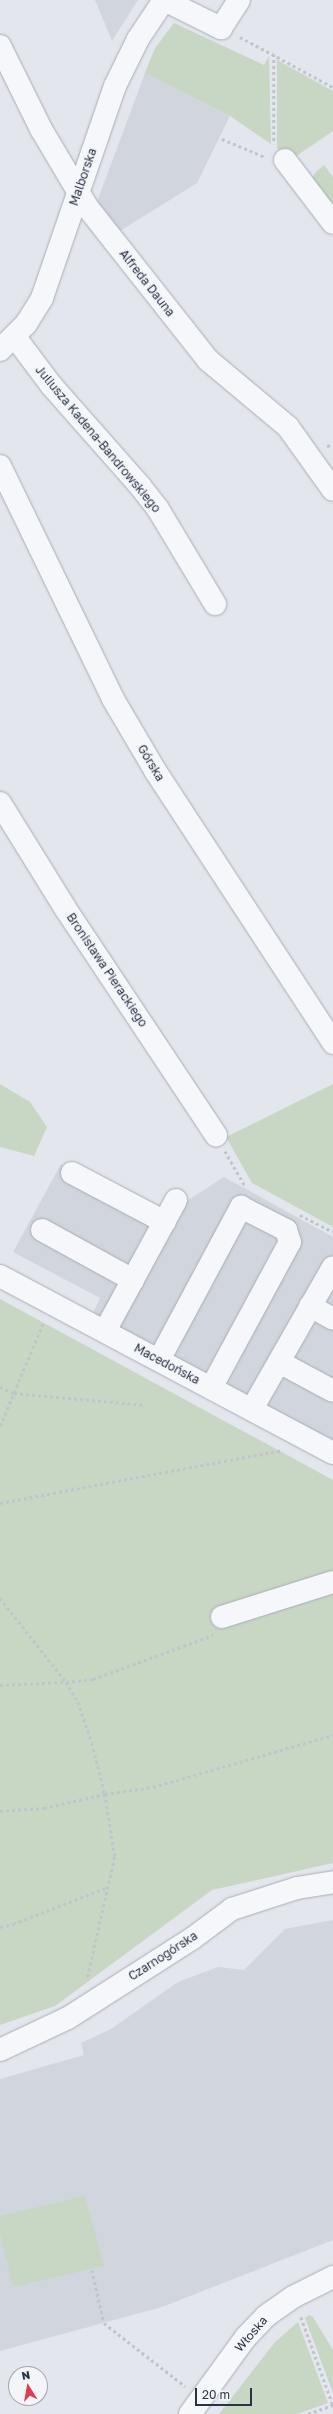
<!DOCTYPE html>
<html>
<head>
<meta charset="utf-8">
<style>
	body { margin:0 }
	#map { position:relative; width:333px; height:2414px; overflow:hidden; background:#e3e6ec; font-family:"Golos Text",sans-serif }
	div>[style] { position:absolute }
	.built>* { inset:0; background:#d0d5de }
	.green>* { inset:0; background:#c8d7c3 }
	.path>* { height:2.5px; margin-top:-1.25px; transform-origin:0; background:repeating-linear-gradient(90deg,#c1c4cb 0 3px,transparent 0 6px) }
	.roads { filter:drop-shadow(0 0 1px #a7adb7) drop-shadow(0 0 1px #a7adb7) }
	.minor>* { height:22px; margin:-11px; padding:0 11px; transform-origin:11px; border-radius:11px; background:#f6f7fa }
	span { translate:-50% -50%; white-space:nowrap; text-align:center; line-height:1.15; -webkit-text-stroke:3px #f3f5f9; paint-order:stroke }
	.street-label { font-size:12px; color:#293346 }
	.north { position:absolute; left:8px; top:2366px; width:40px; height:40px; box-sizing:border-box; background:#f3f5f9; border:1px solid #a2a7b1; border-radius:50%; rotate:349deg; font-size:11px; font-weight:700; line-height:16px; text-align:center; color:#293346 }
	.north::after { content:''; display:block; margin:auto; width:14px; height:18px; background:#da3f54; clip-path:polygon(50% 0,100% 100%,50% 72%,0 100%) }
	.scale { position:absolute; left:195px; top:2388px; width:57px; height:18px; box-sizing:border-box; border:2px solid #293346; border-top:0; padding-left:5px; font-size:12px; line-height:14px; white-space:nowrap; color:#293346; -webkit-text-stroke:3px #f3f5f9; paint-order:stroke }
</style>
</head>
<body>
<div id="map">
	<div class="built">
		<div style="clip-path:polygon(95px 0,138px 0,112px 41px)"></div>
		<div style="clip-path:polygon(145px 73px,230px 116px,197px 183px,120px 231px,97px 202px)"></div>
		<div style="clip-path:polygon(61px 1164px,162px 1217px,224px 1177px,333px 1237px,333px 1441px,93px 1313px,100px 1298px,13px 1252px)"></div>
		<div style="clip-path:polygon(333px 1920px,333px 2240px,162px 2307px,0 2351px,0 2079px,84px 2055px,81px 2043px,111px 2029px,178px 1982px,218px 1967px,244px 1970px,285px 1929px)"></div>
	</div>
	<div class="green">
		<div style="clip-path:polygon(174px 23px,264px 65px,269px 56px,271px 144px,230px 116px,145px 73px,155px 48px)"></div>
		<div style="clip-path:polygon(277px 60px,333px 91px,333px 131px,292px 159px,277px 148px)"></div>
		<div style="clip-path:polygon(324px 165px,333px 177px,333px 205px,312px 179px,315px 173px)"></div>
		<div style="clip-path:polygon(0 1084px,30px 1102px,47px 1127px,34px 1156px,0 1147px)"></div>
		<div style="clip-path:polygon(333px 1084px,333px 1227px,252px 1183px,226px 1137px)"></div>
		<div style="clip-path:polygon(0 1299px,333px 1480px,333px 1863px,212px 1890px,55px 2006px,0 2025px)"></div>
		<div style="clip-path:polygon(85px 2196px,104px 2266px,13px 2287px,0 2234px,0 2216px)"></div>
		<div style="clip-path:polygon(309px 2315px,313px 2317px,333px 2350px,333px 2393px,305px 2318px)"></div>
		<div style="clip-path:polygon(298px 2322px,328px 2403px,297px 2414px,219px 2414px,275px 2342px)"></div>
	</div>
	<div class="path">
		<div style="left:240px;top:37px;width:106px;rotate:28.3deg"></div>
		<div style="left:274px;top:54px;width:90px;rotate:90deg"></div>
		<div style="left:222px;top:139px;width:47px;rotate:22.7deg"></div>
		<div style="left:327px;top:446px;width:6px;rotate:-9deg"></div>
		<div style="left:225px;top:1151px;width:39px;rotate:60deg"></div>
		<div style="left:300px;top:1215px;width:37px;rotate:27deg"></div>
		<div style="left:0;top:1387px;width:15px;rotate:23deg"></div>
		<div style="left:14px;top:1393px;width:131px;rotate:5.3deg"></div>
		<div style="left:0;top:1426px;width:114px;rotate:-67.3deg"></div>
		<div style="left:0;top:1503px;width:288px;rotate:-10.6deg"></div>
		<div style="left:0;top:1598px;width:107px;rotate:51.8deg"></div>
		<div style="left:66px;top:1682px;width:27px;rotate:-6deg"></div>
		<div style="left:93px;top:1679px;width:128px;rotate:-20.1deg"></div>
		<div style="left:0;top:1685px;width:66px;rotate:-2.6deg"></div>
		<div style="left:66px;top:1682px;width:23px;rotate:59deg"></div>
		<div style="left:78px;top:1702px;width:43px;rotate:71.1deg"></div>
		<div style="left:92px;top:1743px;width:53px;rotate:75.7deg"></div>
		<div style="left:105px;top:1794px;width:64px;rotate:81deg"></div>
		<div style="left:115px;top:1857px;width:126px;rotate:102.8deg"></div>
		<div style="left:0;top:1811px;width:44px;rotate:-3.9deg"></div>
		<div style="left:44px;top:1808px;width:63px;rotate:-12.9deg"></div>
		<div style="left:105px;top:1794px;width:49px;rotate:-8.3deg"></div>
		<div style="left:153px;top:1787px;width:187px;rotate:-16.1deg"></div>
		<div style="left:0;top:1927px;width:13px;rotate:-13deg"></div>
		<div style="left:13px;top:1924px;width:102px;rotate:-21.3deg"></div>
		<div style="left:92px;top:2270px;width:54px;rotate:77.2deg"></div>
		<div style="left:104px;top:2323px;width:103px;rotate:37.9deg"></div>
		<div style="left:301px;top:2317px;width:94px;rotate:70deg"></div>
		<div style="left:308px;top:2414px;width:27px;rotate:-20deg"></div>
	</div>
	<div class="roads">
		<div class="minor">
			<div style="left:164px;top:0;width:64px;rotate:26.2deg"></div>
			<div style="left:221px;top:28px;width:33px;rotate:-57deg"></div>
			<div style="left:0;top:46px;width:93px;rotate:63.7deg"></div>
			<div style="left:41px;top:129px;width:92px;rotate:59.3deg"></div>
			<div style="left:88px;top:208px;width:194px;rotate:51.7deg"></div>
			<div style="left:208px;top:360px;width:104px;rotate:39.9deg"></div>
			<div style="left:288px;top:427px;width:77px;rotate:54.5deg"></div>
			<div style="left:285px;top:160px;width:79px;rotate:52.7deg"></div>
			<div style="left:15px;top:337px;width:60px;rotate:53.1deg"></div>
			<div style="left:51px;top:385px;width:135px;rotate:48.6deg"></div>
			<div style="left:140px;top:486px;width:29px;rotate:52deg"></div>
			<div style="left:158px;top:509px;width:111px;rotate:59deg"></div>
			<div style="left:0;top:350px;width:37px;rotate:-45deg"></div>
			<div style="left:26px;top:324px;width:31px;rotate:-58deg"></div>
			<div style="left:42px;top:298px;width:224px;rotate:-71deg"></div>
			<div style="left:115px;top:86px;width:52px;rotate:-63.9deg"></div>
			<div style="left:138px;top:39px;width:47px;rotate:-56.3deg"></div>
			<div style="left:0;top:466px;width:259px;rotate:64.1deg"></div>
			<div style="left:113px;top:699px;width:85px;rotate:59.5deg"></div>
			<div style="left:156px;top:772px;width:324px;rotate:56.8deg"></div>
			<div style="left:0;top:803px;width:123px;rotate:58.2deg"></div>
			<div style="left:65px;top:908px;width:273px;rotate:56.4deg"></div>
			<div style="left:72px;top:1173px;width:105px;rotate:27.8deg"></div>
			<div style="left:42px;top:1230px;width:104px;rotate:28.8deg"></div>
			<div style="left:0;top:1276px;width:377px;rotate:28deg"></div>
			<div style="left:310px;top:1306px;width:26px;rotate:29deg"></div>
			<div style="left:105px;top:1331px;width:149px;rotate:-61.5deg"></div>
			<div style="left:159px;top:1360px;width:174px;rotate:-61.8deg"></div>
			<div style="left:241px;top:1207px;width:51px;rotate:27.1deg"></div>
			<div style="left:286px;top:1230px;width:13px;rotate:72deg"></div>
			<div style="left:290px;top:1242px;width:166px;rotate:118.4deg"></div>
			<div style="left:279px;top:1362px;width:61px;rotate:28.2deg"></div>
			<div style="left:252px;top:1409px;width:163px;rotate:-60.3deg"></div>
			<div style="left:222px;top:1617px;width:116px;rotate:-17.5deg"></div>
			<div style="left:0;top:2050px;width:75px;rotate:-25.2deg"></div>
			<div style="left:68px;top:2018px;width:148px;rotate:-32.6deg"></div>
			<div style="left:193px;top:1938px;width:49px;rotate:-36.6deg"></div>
			<div style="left:232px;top:1909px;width:68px;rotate:-17.9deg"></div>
			<div style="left:297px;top:1888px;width:36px;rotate:-9deg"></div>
			<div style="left:190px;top:2414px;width:95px;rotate:-54deg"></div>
			<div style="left:246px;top:2337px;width:29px;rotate:-46deg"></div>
			<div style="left:266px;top:2316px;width:33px;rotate:-35deg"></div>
			<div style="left:293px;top:2297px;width:45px;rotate:-26.6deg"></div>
		</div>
	</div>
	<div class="street-label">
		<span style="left:83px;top:177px;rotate:-71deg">Malborska</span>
		<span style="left:147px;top:283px;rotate:52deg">Alfreda Dauna</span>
		<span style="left:98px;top:439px;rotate:50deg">Juliusza Kadena-Bandrowskiego</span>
		<span style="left:151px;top:763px;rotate:59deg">Górska</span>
		<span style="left:107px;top:970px;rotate:56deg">Bronisława Pierackiego</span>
		<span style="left:167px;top:1364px;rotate:28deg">Macedońska</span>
		<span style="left:163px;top:1956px;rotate:-33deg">Czarnogórska</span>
		<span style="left:251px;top:2334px;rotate:-49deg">Włoska</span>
	</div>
	<div class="north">N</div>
	<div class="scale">20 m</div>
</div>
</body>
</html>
